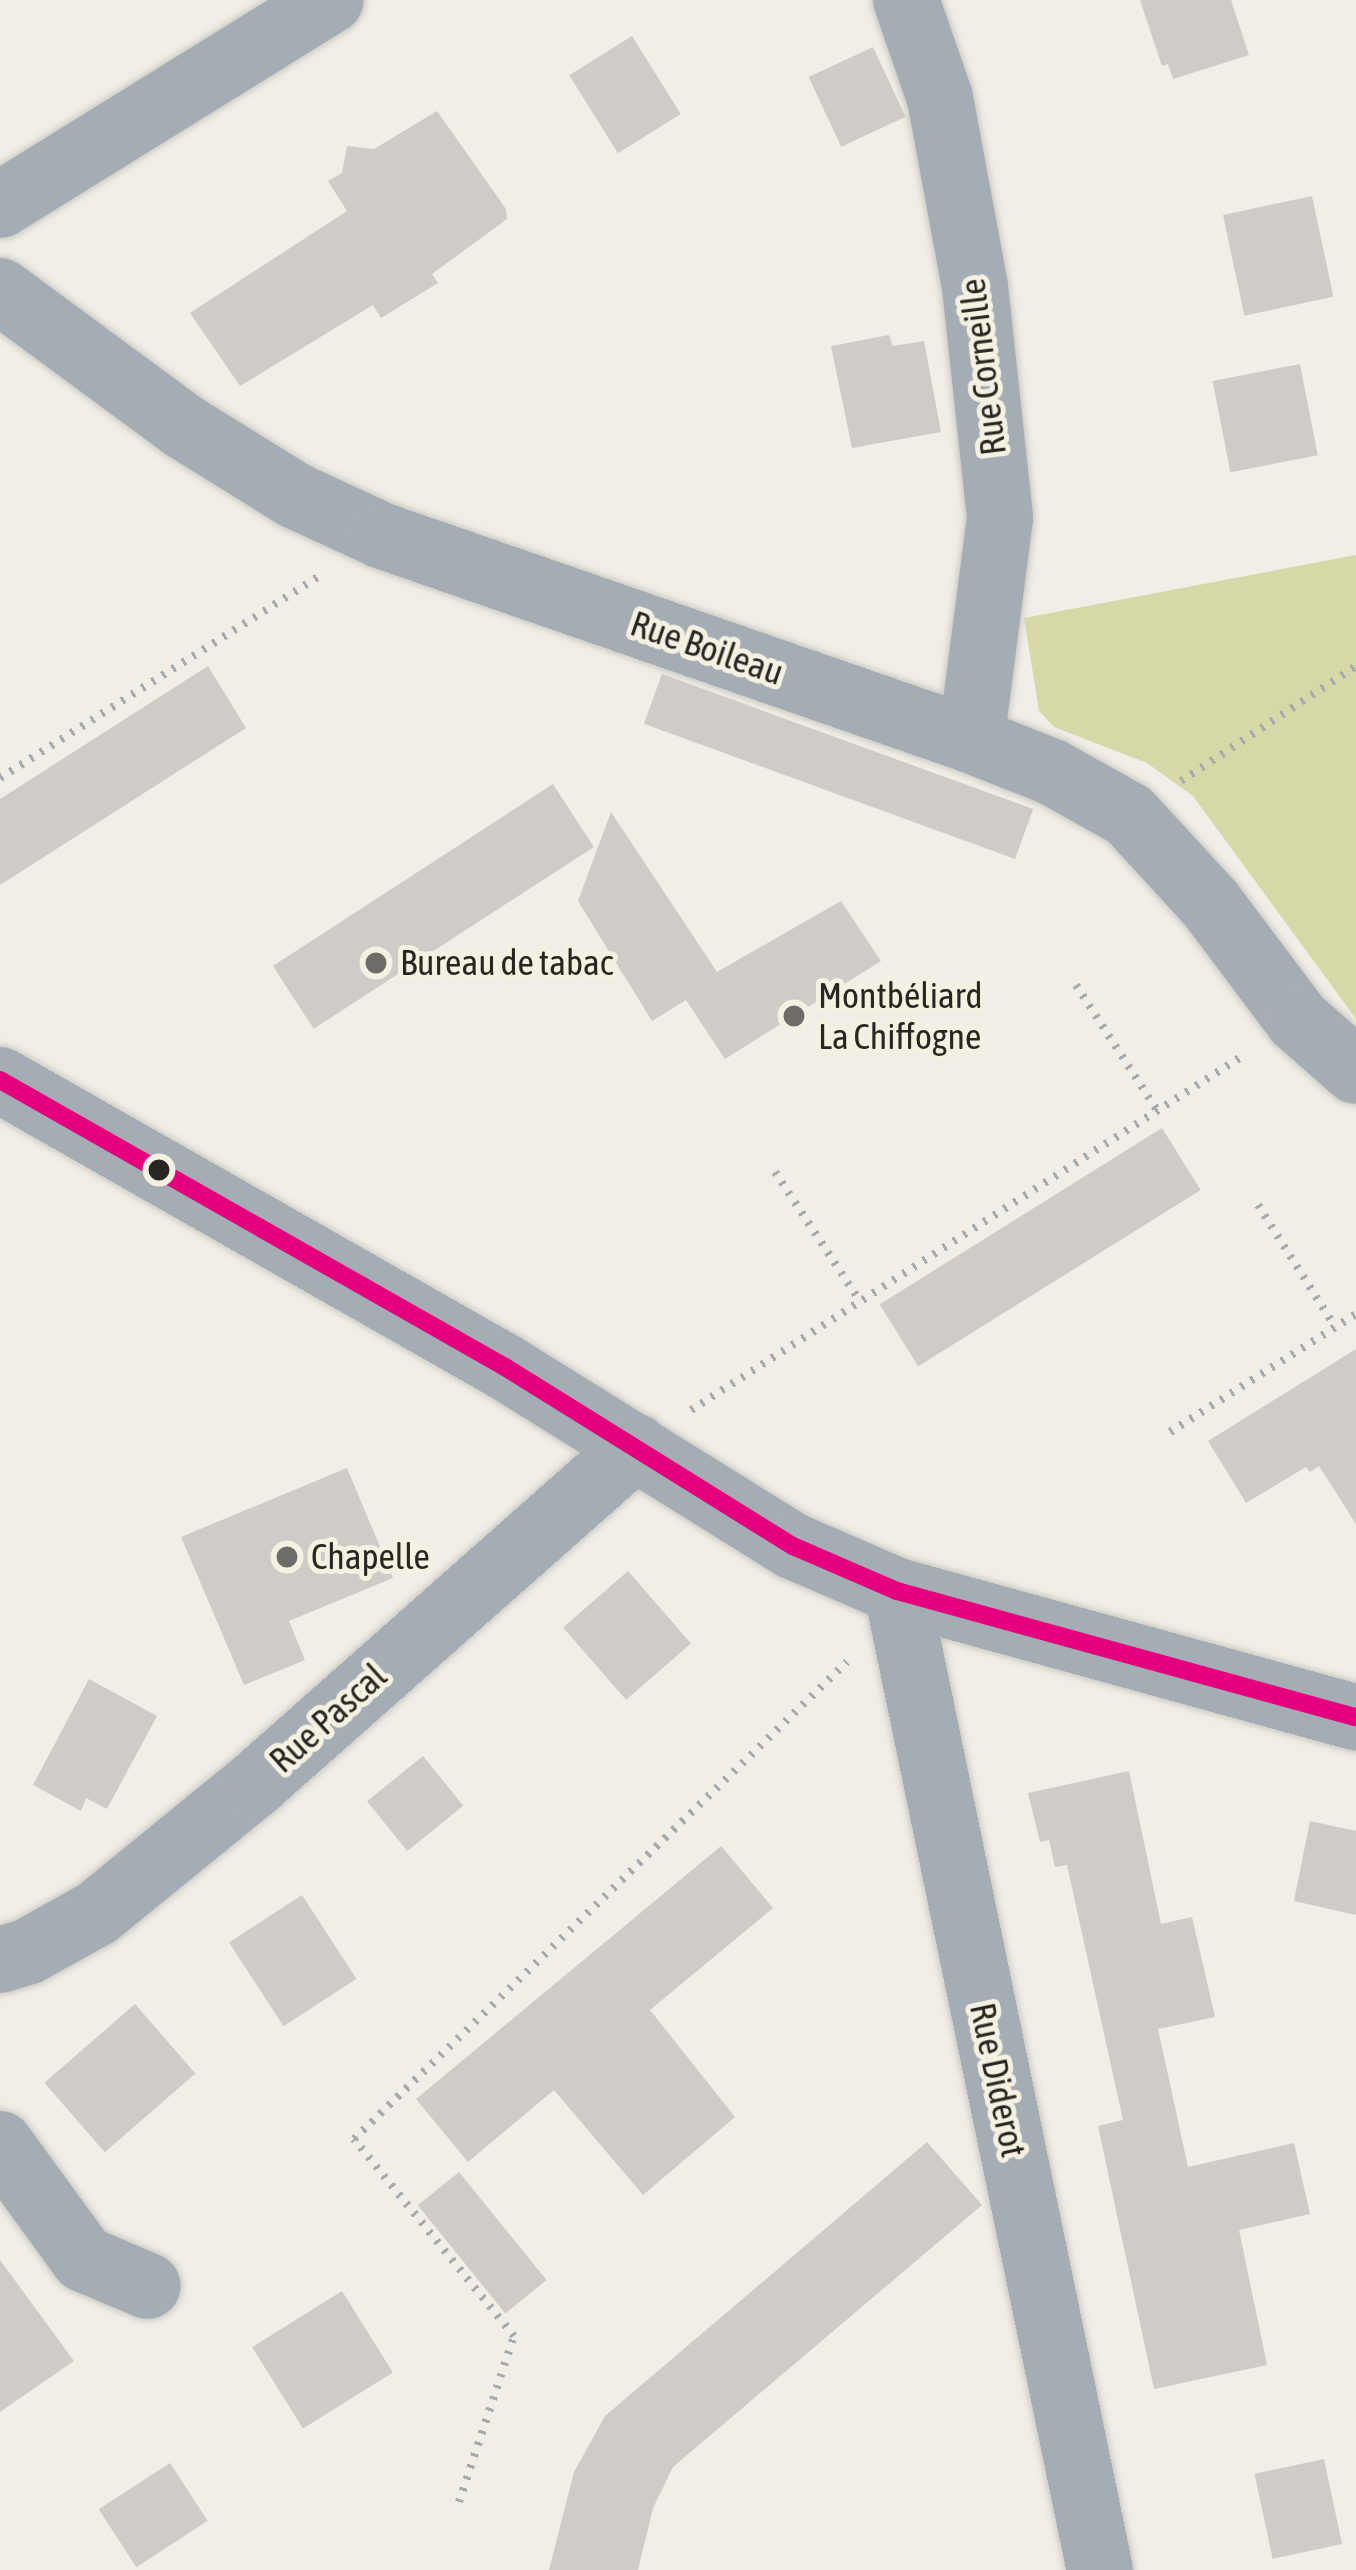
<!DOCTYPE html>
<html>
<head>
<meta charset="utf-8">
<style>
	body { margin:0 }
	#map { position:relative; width:1356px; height:2570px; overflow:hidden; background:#f0eee6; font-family:"Asap Condensed",sans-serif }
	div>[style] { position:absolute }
	.green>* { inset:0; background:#d6d9a7 }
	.building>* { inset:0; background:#cfcbc6; transform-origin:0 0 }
	.path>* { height:8px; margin-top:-4px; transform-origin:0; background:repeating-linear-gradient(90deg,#a7abae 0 3px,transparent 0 12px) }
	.roads { filter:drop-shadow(0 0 3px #cbc9c3) drop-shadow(0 0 3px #cbc9c3) }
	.minor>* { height:66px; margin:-33px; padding:0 33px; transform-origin:33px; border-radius:33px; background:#a5adb4 }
	.bus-1>* { height:18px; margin:-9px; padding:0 9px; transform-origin:9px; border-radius:9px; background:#e5007d }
	.dots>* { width:33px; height:33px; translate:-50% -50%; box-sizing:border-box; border:6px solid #f4f0e2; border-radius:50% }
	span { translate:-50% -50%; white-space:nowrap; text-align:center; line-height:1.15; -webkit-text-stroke:10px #f4f0e2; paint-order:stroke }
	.street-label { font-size:36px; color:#282621 }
	.poi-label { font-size:36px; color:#282621 }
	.left { translate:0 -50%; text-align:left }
</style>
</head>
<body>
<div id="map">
	<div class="green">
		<div style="clip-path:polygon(1356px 555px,1356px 1019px,1193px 796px,1147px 763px,1054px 727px,1039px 711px,1024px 618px)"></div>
	</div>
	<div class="building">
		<div style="clip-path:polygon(1140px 0,1231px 0,1249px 55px,1173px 79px,1168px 64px,1162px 66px)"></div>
		<div style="left:632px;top:36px;width:92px;height:74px;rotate:58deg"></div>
		<div style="left:873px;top:47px;width:77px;height:71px;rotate:65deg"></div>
		<div style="clip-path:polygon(437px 111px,506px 209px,507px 219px,432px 274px,438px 283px,381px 318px,373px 305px,240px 386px,190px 313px,347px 211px,328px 181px,342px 173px,347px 146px,374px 149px)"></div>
		<div style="left:1312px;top:196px;width:103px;height:91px;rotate:78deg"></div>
		<div style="clip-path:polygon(889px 335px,893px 346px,924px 341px,941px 432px,852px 448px,831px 346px)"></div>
		<div style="left:1300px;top:364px;width:93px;height:89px;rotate:79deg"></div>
		<div style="clip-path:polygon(208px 666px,246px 728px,0 885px,0 799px)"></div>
		<div style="left:662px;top:674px;width:395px;height:53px;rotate:20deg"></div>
		<div style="left:553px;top:784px;width:75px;height:334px;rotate:57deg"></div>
		<div style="clip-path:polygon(611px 812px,717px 972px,841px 901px,881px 961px,725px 1059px,686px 1000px,652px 1021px,578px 901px)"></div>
		<div style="left:1162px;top:1128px;width:73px;height:333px;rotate:58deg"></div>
		<div style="clip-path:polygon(1356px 1349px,1356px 1524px,1319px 1466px,1310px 1472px,1306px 1467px,1246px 1503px,1208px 1441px)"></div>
		<div style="clip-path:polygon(347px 1468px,393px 1578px,289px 1621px,305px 1660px,244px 1685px,181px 1537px)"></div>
		<div style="left:628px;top:1571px;width:96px;height:86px;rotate:49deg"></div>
		<div style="clip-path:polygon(89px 1679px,157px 1716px,107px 1809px,86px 1798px,81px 1811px,33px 1785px)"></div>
		<div style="left:423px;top:1756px;width:64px;height:72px;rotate:51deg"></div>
		<div style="clip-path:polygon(1129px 1771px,1161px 1924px,1192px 1917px,1215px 2017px,1158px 2029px,1188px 2167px,1294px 2143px,1310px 2214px,1239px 2230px,1267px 2365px,1154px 2389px,1098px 2126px,1123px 2120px,1067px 1865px,1055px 1867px,1049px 1840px,1040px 1842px,1028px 1793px)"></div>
		<div style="clip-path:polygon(1310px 1821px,1356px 1831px,1356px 1915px,1294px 1901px)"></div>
		<div style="clip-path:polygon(721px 1846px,773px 1908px,650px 2010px,735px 2117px,643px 2195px,554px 2090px,468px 2162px,416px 2099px)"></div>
		<div style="left:302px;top:1895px;width:100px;height:87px;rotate:57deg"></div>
		<div style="left:135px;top:2004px;width:92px;height:120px;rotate:49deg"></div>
		<div style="clip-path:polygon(927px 2142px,982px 2205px,673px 2467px,653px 2508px,638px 2570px,549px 2570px,574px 2472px,605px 2416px)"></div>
		<div style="left:459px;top:2172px;width:139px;height:53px;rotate:51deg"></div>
		<div style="clip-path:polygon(0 2260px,74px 2361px,0 2412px)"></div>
		<div style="left:342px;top:2291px;width:96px;height:106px;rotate:58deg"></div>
		<div style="left:1324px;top:2459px;width:87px;height:71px;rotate:78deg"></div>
		<div style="left:170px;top:2463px;width:69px;height:85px;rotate:57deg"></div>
	</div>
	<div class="path">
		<div style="left:0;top:778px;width:380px;rotate:-32.3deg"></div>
		<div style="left:1181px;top:781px;width:209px;rotate:-33.3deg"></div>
		<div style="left:1076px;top:985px;width:149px;rotate:57.1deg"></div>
		<div style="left:775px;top:1172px;width:153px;rotate:56.7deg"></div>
		<div style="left:1258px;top:1205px;width:144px;rotate:57.7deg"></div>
		<div style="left:691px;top:1410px;width:657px;rotate:-32.7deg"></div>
		<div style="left:1170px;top:1432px;width:220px;rotate:-32.4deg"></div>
		<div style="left:459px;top:2502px;width:175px;rotate:-71.7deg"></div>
		<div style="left:514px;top:2336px;width:254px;rotate:-129.1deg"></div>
		<div style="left:354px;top:2139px;width:686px;rotate:-44.06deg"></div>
	</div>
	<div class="roads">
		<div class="minor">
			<div style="left:906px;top:0;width:104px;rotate:70.9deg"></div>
			<div style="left:940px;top:98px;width:192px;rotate:79.5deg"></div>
			<div style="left:975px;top:287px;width:232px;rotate:83.8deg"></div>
			<div style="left:1000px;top:518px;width:224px;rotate:97.4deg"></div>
			<div style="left:0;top:205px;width:389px;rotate:-31.8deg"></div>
			<div style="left:0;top:291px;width:227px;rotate:36.4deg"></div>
			<div style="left:183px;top:426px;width:133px;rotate:31.8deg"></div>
			<div style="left:296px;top:496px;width:96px;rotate:24.7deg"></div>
			<div style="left:383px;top:536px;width:622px;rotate:19.13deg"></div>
			<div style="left:971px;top:740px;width:87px;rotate:21.6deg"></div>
			<div style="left:1052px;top:772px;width:88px;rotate:29.2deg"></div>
			<div style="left:1129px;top:815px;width:120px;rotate:47.4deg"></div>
			<div style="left:1210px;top:903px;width:146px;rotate:53.1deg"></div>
			<div style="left:1298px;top:1020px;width:77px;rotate:41.3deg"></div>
			<div style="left:0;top:1080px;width:581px;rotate:29.61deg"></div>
			<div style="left:505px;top:1367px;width:339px;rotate:31.9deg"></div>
			<div style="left:793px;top:1546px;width:113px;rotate:23.4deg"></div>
			<div style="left:897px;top:1591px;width:476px;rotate:15.4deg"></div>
			<div style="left:897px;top:1591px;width:1000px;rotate:78.29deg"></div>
			<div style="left:0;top:1960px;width:28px;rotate:-17deg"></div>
			<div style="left:27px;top:1952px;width:80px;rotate:-29.1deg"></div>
			<div style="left:97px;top:1913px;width:203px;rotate:-39.2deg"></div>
			<div style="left:254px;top:1785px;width:510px;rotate:-41.5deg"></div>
			<div style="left:0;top:2144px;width:142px;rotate:53.9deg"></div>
			<div style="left:84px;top:2259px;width:69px;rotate:22.9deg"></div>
		</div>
	</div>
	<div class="bus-1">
		<div style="left:0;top:1080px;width:581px;rotate:29.61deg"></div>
		<div style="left:505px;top:1367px;width:339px;rotate:31.9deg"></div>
		<div style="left:793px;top:1546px;width:113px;rotate:23.4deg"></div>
		<div style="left:897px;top:1591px;width:476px;rotate:15.4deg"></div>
	</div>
	<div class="dots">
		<div style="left:376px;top:963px;background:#6e6c66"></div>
		<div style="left:794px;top:1016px;background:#6e6c66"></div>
		<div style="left:159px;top:1170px;background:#282621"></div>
		<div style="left:287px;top:1557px;background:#6e6c66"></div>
	</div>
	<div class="street-label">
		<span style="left:983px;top:367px;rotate:-97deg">Rue Corneille</span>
		<span style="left:707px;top:648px;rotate:19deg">Rue Boileau</span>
		<span style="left:328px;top:1718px;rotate:-42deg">Rue Pascal</span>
		<span style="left:998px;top:2080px;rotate:78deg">Rue Diderot</span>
	</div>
	<div class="poi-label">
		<span class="left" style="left:400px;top:963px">Bureau de tabac</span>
		<span class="left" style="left:818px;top:1016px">Montbéliard<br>La Chiffogne</span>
		<span class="left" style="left:311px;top:1557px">Chapelle</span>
	</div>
</div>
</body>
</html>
